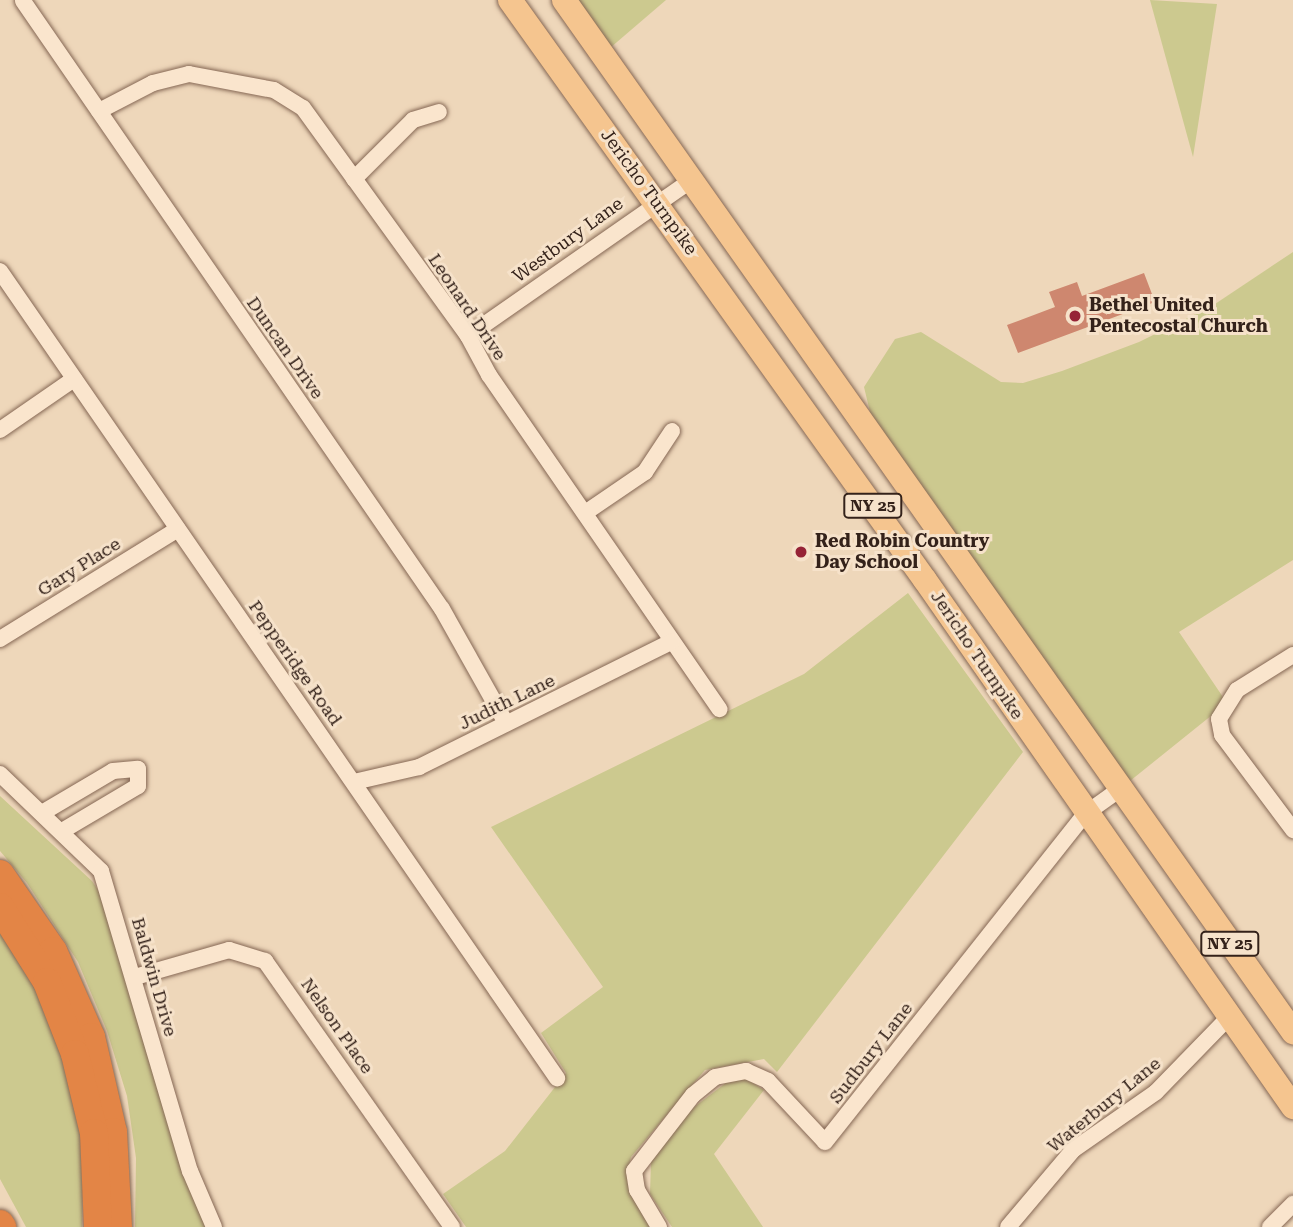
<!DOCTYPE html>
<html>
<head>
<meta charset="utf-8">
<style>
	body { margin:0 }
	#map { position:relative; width:1293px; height:1227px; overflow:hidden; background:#eed7ba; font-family:"Roboto Serif",serif }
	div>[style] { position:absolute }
	.green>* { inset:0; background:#ccc98f }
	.building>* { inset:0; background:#ce876f }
	.roads { filter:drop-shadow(0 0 2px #856754) drop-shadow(0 0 2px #856754) }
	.street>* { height:16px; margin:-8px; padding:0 8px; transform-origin:8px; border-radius:8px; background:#fae5cd }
	.primary>* { height:24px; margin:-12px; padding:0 12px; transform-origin:12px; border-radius:12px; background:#f5c58f }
	.highway>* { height:28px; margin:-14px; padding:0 14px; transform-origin:14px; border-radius:14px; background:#e38546 }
	.dots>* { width:19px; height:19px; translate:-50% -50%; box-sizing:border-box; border:4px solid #f6e2ca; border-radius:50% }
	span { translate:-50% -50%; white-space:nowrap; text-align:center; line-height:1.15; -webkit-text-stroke:6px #f6e2ca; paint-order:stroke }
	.shield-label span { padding:2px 5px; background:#f6e2ca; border:2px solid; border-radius:5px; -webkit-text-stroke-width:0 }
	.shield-label { font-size:16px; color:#34221a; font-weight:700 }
	.street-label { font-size:18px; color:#34221a }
	.poi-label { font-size:18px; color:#34221a; font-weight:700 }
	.left { translate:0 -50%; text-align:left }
</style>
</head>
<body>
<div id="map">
	<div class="green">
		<div style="clip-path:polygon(564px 0,666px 0,603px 54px)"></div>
		<div style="clip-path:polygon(1150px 0,1217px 4px,1193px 157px)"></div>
		<div style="clip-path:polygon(1293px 252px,1293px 560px,1179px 632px,1227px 703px,1120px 789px,877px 441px,864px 387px,895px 339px,921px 332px,1001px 382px,1023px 383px,1062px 371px,1139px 342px,1212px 306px)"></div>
		<div style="clip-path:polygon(908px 593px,1023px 752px,777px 1072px,764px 1059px,705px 1070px,631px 1157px,627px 1173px,652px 1227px,466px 1227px,443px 1194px,505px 1151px,566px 1073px,541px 1033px,603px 987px,491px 827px,804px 674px)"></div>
		<div style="clip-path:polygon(0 796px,92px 881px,106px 902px,208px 1227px,135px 1227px,136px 1158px,127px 1096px,107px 1031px,78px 962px,27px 883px,0 851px)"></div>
		<div style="clip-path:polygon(0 923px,34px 977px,63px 1050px,84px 1131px,82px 1227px,26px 1227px,0 1179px)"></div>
		<div style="clip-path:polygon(745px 1078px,764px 1090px,714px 1154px,763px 1227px,672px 1227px,650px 1194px,651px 1161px,689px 1111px,731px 1079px)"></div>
	</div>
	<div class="building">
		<div style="clip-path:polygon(1144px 273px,1155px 302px,1018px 353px,1007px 325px,1055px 307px,1049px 292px,1077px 282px,1082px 296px)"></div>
	</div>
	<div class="roads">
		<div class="street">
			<div style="left:23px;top:1px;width:738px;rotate:55.43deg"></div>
			<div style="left:442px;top:609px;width:131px;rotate:60.7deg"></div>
			<div style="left:99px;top:111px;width:61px;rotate:-27.4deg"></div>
			<div style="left:153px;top:83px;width:37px;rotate:-14deg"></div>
			<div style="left:189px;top:74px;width:86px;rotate:10.7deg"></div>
			<div style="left:274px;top:90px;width:34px;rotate:32deg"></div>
			<div style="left:303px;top:108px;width:281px;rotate:54.1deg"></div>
			<div style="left:468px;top:336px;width:44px;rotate:61.7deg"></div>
			<div style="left:489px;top:375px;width:406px;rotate:55.4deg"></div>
			<div style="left:354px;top:179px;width:83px;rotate:-45deg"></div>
			<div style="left:413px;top:120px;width:27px;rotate:-17deg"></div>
			<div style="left:0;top:271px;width:981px;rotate:55.39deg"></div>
			<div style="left:468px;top:336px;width:274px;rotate:-34.9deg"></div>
			<div style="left:0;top:430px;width:90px;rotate:-34.6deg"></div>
			<div style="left:585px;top:513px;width:73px;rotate:-34.3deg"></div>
			<div style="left:645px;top:472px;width:49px;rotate:-56.6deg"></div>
			<div style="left:0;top:639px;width:209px;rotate:-31.7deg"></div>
			<div style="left:1293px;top:655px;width:66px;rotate:148deg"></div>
			<div style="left:1237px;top:690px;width:34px;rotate:122deg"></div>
			<div style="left:1219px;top:719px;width:16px;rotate:79deg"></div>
			<div style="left:1222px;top:735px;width:119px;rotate:53.2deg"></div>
			<div style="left:0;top:774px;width:140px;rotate:43.8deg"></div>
			<div style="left:101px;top:871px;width:313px;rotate:73.5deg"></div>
			<div style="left:190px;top:1171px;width:61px;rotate:66.8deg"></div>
			<div style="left:354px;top:782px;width:67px;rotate:-13deg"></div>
			<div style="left:419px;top:767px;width:281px;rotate:-26.4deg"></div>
			<div style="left:42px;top:813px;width:82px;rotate:-30.6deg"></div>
			<div style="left:113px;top:771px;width:25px;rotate:-5deg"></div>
			<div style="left:138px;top:769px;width:17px;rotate:90deg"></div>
			<div style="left:138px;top:786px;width:88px;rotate:149.4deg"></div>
			<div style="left:135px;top:977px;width:98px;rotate:-16deg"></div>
			<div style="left:229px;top:950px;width:38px;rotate:17deg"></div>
			<div style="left:265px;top:961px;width:325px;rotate:54.9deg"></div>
			<div style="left:659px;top:1227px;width:43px;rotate:-120.7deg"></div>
			<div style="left:637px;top:1190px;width:19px;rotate:-99deg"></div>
			<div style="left:634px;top:1171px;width:96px;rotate:-52.2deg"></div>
			<div style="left:693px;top:1095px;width:28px;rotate:-39deg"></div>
			<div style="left:715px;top:1077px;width:32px;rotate:-11deg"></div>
			<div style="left:746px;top:1071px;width:24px;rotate:24deg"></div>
			<div style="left:768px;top:1081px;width:83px;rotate:46.9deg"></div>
			<div style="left:825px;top:1142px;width:419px;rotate:-51.6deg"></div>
			<div style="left:1085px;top:814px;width:43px;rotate:-35.5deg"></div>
			<div style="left:1008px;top:1227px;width:101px;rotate:-49.8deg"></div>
			<div style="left:1073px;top:1150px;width:101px;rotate:-34.9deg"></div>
			<div style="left:1156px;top:1092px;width:105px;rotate:-45.8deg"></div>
			<div style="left:1270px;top:1227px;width:33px;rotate:-45deg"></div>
		</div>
		<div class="primary">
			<div style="left:510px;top:0;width:713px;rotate:54.42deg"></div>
			<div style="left:925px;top:580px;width:643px;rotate:55.07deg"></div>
			<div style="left:564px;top:0;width:1264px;rotate:54.76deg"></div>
		</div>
		<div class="highway">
			<div style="left:0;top:874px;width:93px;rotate:55.5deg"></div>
			<div style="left:53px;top:951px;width:94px;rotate:66.2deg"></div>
			<div style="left:91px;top:1037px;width:98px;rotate:77deg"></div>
			<div style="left:113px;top:1132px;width:95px;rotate:87deg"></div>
			<div style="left:0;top:907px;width:89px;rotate:57.9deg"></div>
			<div style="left:47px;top:982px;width:77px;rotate:68.7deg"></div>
			<div style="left:75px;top:1054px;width:81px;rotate:76.5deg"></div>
			<div style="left:94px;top:1133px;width:94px;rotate:87.6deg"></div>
			<div style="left:0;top:1224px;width:4px;rotate:56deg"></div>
		</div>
	</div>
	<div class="dots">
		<div style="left:1075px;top:316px;background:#962336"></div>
		<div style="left:801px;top:552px;background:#962336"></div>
	</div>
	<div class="shield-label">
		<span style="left:873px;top:506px">NY 25</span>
		<span style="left:1230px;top:944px">NY 25</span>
	</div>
	<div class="street-label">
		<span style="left:649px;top:192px;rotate:54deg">Jericho Turnpike</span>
		<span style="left:568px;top:240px;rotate:-36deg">Westbury Lane</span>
		<span style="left:467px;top:307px;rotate:56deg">Leonard Drive</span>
		<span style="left:285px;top:348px;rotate:55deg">Duncan Drive</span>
		<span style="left:79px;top:567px;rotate:-32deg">Gary Place</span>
		<span style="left:977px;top:655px;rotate:56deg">Jericho Turnpike</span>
		<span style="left:295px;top:663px;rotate:55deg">Pepperidge Road</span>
		<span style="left:507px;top:702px;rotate:-26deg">Judith Lane</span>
		<span style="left:154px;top:977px;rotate:74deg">Baldwin Drive</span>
		<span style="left:337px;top:1026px;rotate:55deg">Nelson Place</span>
		<span style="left:871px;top:1053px;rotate:-52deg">Sudbury Lane</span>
		<span style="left:1104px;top:1105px;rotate:-39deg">Waterbury Lane</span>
	</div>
	<div class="poi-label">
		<span class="left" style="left:1089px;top:316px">Bethel United<br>Pentecostal Church</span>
		<span class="left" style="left:815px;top:552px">Red Robin Country<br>Day School</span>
	</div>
</div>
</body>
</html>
